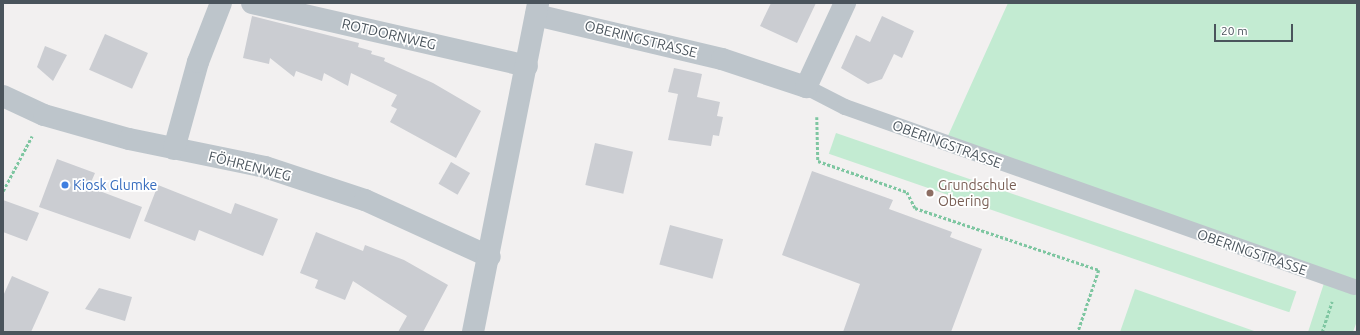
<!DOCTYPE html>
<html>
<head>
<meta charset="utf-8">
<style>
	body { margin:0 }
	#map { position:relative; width:1360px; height:335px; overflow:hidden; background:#f2f0f0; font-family:Ubuntu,sans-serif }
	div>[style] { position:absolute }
	.green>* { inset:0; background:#c3ebd2; transform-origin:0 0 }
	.building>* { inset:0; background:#cbcdd2; transform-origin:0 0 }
	.path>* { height:2.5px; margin-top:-1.25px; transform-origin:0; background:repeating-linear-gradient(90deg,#7ec6a1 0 3px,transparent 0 5px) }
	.service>* { height:16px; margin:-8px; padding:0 8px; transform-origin:8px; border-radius:8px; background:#bdc5cb }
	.minor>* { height:22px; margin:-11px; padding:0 11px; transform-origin:11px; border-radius:11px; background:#bdc5cb }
	.dots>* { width:11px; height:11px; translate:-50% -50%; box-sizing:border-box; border:2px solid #fff; border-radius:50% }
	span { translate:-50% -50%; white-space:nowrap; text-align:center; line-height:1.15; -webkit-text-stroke:3.5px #fff; paint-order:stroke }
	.street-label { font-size:14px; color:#4a545c }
	.shop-label { font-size:14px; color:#366cbe }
	.left { translate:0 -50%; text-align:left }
	.education-label { font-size:14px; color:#785e54 }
	.frame { position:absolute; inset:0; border:4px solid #4a545c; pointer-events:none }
	.scale { position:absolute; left:1214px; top:24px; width:79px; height:18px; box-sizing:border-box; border:2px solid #4a545c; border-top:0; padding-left:5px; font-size:12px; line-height:14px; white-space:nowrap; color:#4a545c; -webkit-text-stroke:3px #fff; paint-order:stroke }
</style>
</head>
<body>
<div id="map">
	<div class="green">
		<div style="clip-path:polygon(1008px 3px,1357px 3px,1357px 321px,1353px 332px,1308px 332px,1327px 274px,947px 138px)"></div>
		<div style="left:836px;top:133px;width:487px;height:22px;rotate:19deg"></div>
		<div style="clip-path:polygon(1135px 289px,1257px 332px,1120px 332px)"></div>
	</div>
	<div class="building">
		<div style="clip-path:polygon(771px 3px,816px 3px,797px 43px,760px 26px)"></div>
		<div style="clip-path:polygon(252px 16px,359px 43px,358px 47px,372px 51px,371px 54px,385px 58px,384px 61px,433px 83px,481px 111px,456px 158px,390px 122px,397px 109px,391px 106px,397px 95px,351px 73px,348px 86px,324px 73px,322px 81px,296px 71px,294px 77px,270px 58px,269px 64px,243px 58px)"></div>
		<div style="clip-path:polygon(882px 16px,914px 31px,902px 58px,894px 54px,882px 79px,868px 84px,841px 68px,856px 35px,870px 42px)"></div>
		<div style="left:105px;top:34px;width:47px;height:39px;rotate:24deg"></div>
		<div style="clip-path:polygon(45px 46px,67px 55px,53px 81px,37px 67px)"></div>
		<div style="clip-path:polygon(674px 68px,702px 74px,697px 97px,720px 102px,717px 116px,723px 117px,719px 136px,713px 135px,711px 146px,668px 140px,678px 94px,668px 92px)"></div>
		<div style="left:595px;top:143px;width:39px;height:43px;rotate:13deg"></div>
		<div style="clip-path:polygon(57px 159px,95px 173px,89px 187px,142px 207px,130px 239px,39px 207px)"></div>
		<div style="left:451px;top:162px;width:22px;height:25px;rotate:30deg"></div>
		<div style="clip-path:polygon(812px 171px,893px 200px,889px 209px,952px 232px,950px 237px,982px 249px,951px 332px,843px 332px,860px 284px,782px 255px)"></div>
		<div style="clip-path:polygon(158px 185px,231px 214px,235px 203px,278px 219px,263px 256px,199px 230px,195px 241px,144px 221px)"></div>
		<div style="clip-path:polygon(3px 200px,39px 213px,27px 241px,3px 232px)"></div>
		<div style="left:670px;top:225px;width:55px;height:41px;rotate:15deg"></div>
		<div style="clip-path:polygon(316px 232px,363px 251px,365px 245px,404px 260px,448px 285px,423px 332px,398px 332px,407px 316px,353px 281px,345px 300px,315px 288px,318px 280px,300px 273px)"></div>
		<div style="clip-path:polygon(12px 276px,49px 292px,31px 332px,3px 332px,3px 296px)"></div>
		<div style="clip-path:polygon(99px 288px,132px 297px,125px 321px,85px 309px)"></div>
	</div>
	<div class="path">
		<div style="left:817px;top:117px;width:44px;rotate:88.7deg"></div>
		<div style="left:818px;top:161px;width:94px;rotate:19.2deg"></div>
		<div style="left:907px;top:192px;width:18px;rotate:63deg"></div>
		<div style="left:915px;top:208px;width:194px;rotate:18.6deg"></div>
		<div style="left:1099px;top:270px;width:65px;rotate:108.7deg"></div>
		<div style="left:3px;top:191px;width:62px;rotate:-62.2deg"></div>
		<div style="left:1322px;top:332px;width:32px;rotate:-72deg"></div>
	</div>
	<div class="service">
		<div style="left:806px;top:87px;width:44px;rotate:27.1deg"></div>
		<div style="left:845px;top:107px;width:540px;rotate:19.48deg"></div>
	</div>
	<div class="minor">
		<div style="left:252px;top:3px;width:282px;rotate:12.9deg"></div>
		<div style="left:536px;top:15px;width:191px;rotate:13.3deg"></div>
		<div style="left:722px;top:59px;width:89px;rotate:18.4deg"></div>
		<div style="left:806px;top:87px;width:93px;rotate:-65.1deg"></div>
		<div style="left:3px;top:96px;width:45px;rotate:24.9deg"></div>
		<div style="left:44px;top:115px;width:88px;rotate:15.8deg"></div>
		<div style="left:129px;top:139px;width:139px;rotate:11.6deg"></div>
		<div style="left:265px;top:167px;width:105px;rotate:18.3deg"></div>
		<div style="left:365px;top:200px;width:137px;rotate:24.5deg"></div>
		<div style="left:174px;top:149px;width:90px;rotate:-74.6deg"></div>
		<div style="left:198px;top:62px;width:63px;rotate:-68.7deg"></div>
		<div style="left:473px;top:332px;width:335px;rotate:-78.8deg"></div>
	</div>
	<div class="dots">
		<div style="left:65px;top:185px;background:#3f7fe0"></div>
		<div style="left:930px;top:193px;background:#8d6e63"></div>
	</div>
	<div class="street-label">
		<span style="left:389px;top:34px;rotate:13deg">ROTDORNWEG</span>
		<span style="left:641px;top:39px;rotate:14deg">OBERINGSTRASSE</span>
		<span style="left:947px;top:144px;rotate:20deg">OBERINGSTRASSE</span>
		<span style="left:250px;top:166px;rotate:14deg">FÖHRENWEG</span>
		<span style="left:1252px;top:252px;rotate:19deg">OBERINGSTRASSE</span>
	</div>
	<div class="shop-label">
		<span class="left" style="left:73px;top:185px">Kiosk Glumke</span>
	</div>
	<div class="education-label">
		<span class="left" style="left:938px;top:193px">Grundschule<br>Obering</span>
	</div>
	<div class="frame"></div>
	<div class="scale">20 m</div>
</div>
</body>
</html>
